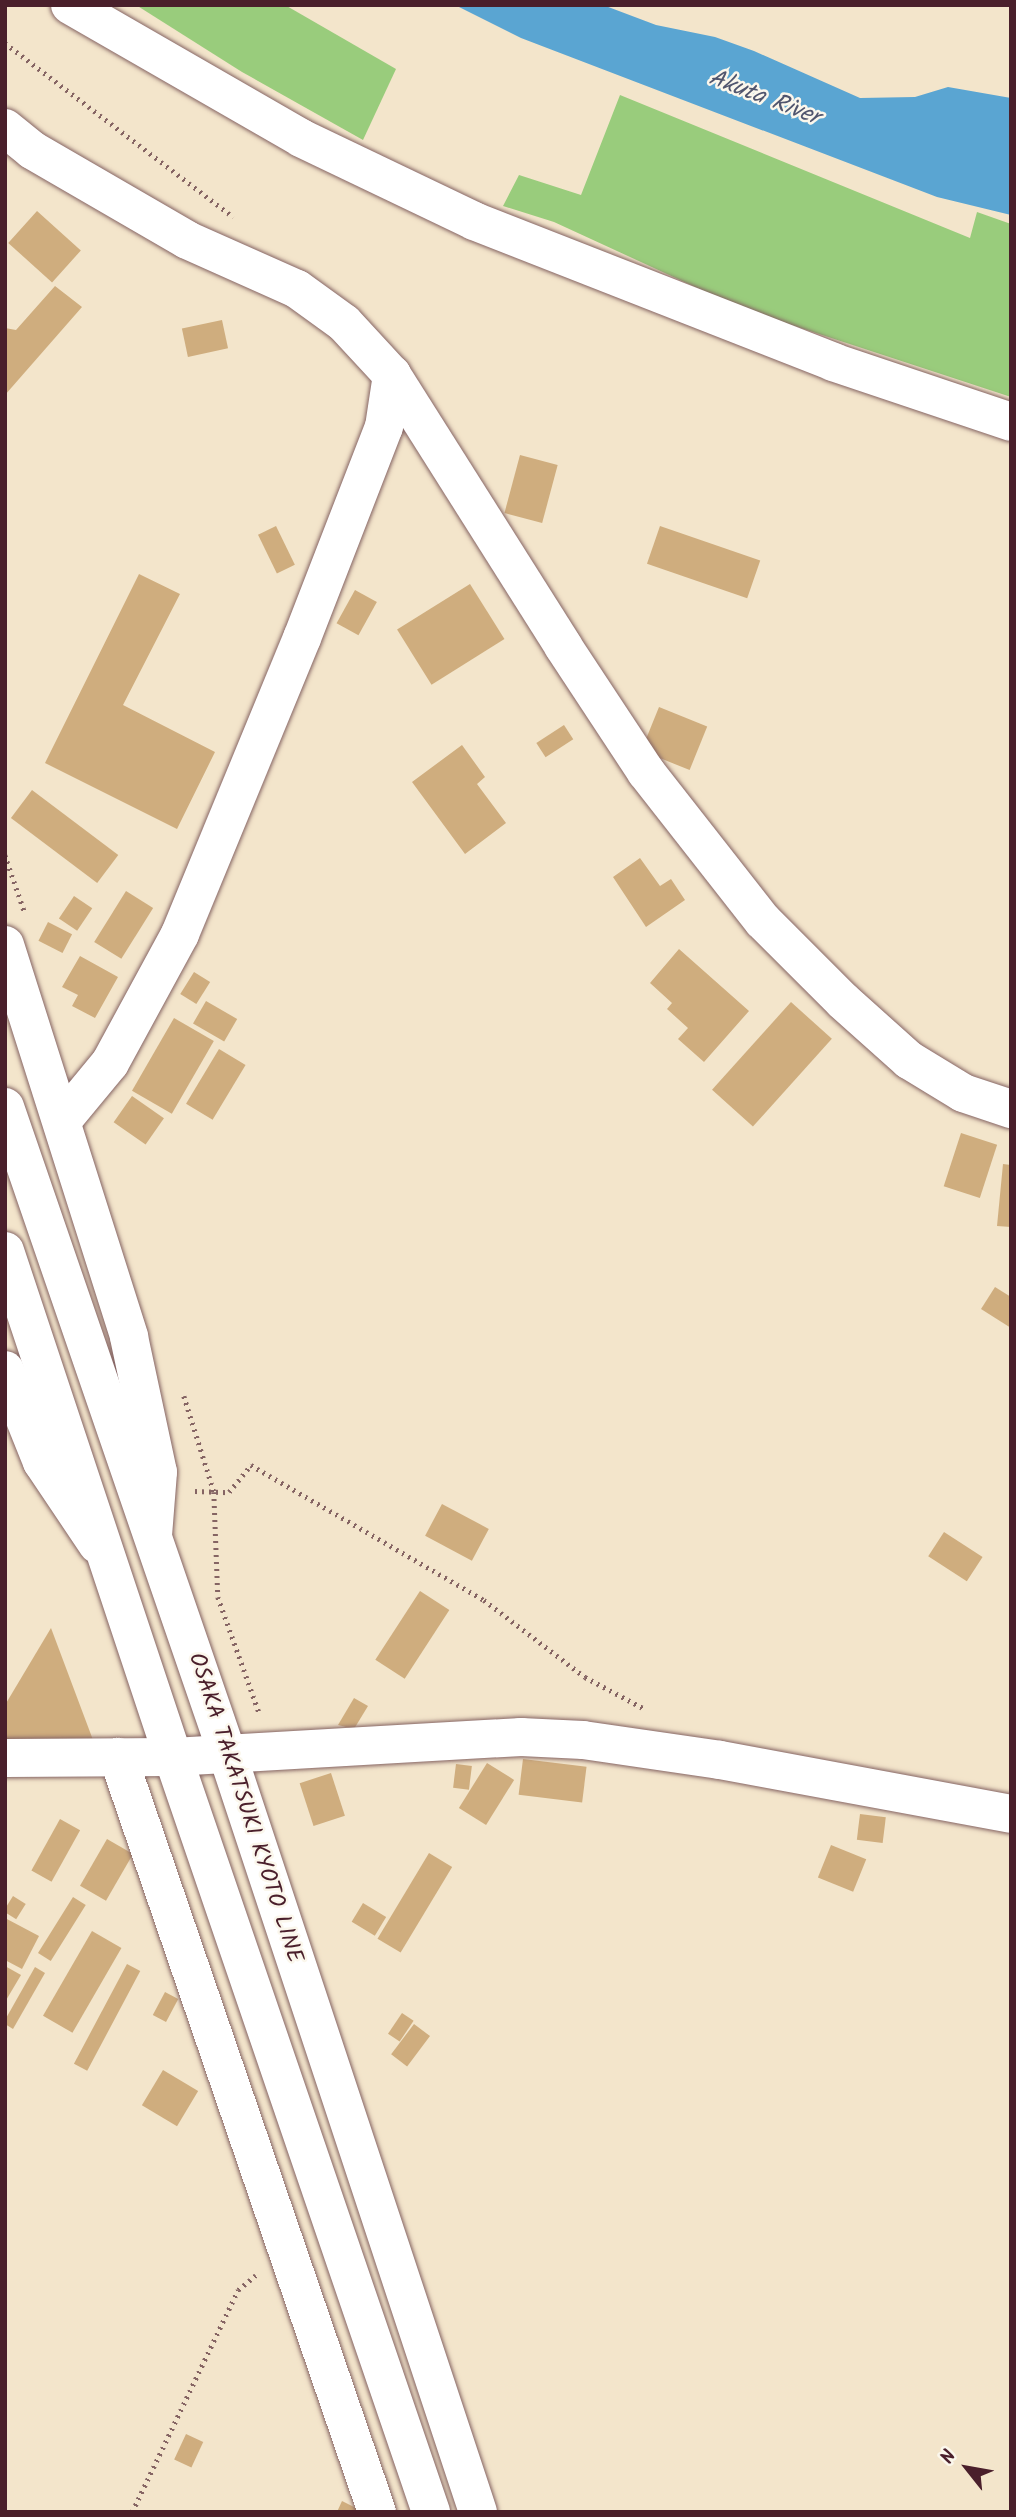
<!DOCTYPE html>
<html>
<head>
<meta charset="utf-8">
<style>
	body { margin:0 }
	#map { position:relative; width:1016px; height:2517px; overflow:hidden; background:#f3e5cb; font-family:Kalam,sans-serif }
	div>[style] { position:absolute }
	.green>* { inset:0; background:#99cc7c }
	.water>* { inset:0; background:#5aa5d2 }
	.building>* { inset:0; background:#cfad7e; transform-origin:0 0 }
	.path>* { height:4.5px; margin-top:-2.25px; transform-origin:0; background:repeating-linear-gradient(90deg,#856463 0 2px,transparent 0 7px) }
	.roads { filter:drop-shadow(0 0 2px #856463) drop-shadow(0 0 2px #856463) }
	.street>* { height:38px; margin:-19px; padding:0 19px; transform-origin:19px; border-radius:19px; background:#fff }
	.secondary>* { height:38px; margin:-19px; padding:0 19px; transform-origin:19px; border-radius:19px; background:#fff }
	.primary>* { height:38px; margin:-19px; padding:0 19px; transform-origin:19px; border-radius:19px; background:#fff }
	span { translate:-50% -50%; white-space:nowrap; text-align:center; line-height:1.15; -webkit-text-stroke:5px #fbf7ec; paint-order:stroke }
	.street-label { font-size:23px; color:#4a1f2b }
	.water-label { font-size:24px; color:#50556e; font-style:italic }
	.frame { position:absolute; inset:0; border:7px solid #4a1f2b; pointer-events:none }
	.north { position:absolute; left:932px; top:2433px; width:70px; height:70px; -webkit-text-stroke:5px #fbf7ec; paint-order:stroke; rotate:301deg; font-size:19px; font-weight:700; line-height:28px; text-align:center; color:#4a1f2b }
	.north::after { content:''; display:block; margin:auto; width:24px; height:32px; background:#4a1f2b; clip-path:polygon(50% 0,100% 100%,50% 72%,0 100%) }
</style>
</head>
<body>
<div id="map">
	<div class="green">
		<div style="clip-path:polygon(136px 5px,285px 5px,396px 69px,363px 140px,242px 72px)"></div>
		<div style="clip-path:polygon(620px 95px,970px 238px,977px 212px,1011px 224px,1011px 397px,743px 309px,554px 222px,503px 206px,519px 175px,581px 195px)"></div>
	</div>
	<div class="water">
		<div style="clip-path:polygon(455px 5px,603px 5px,656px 25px,715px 37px,754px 51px,860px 98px,915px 97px,948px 87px,1011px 98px,1011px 215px,937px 197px,521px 38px)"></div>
	</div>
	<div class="building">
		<div style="left:37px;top:211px;width:59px;height:43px;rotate:42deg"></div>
		<div style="clip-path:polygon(55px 286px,82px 307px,5px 395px,5px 328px,16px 330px)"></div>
		<div style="left:222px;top:320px;width:29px;height:41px;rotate:78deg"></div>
		<div style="left:520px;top:455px;width:39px;height:60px;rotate:15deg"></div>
		<div style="left:276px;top:526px;width:43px;height:20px;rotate:64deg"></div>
		<div style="left:660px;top:526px;width:106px;height:40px;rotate:19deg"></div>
		<div style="clip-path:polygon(139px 574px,180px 594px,123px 705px,215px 752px,177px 829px,45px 763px)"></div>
		<div style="left:470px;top:584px;width:65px;height:86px;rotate:58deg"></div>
		<div style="left:355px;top:590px;width:25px;height:38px;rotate:29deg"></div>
		<div style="left:659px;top:707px;width:52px;height:47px;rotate:22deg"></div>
		<div style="left:564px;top:725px;width:17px;height:33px;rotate:57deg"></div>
		<div style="clip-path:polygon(462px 745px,485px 777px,477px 784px,506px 823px,465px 854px,412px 782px)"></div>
		<div style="left:32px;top:790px;width:108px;height:35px;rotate:37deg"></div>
		<div style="clip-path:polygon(640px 858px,660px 886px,671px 879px,685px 900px,646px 927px,613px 877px)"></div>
		<div style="left:126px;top:891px;width:32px;height:60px;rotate:32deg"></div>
		<div style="left:74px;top:896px;width:22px;height:27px;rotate:34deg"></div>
		<div style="left:48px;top:922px;width:27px;height:21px;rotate:27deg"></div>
		<div style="clip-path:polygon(679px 949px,749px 1011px,704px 1062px,678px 1039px,688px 1028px,667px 1009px,672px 1003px,650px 983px)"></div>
		<div style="clip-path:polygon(80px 956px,118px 977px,95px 1018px,72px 1006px,78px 995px,62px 987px)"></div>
		<div style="left:194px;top:972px;width:19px;height:26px;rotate:32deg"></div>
		<div style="left:206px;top:1001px;width:36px;height:26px;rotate:30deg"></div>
		<div style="left:791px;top:1002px;width:55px;height:118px;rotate:42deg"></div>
		<div style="left:174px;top:1018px;width:46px;height:84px;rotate:30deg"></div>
		<div style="left:219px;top:1049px;width:31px;height:64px;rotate:31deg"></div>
		<div style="left:132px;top:1096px;width:39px;height:32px;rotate:35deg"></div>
		<div style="left:961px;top:1133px;width:38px;height:56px;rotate:18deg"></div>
		<div style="clip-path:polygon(1003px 1164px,1011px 1165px,1011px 1227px,997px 1226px)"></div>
		<div style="clip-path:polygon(995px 1287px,1011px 1297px,1011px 1328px,981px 1309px)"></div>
		<div style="left:442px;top:1504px;width:53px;height:36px;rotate:28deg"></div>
		<div style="left:944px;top:1532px;width:46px;height:29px;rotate:33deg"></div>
		<div style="left:420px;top:1591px;width:35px;height:82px;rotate:33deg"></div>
		<div style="clip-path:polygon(51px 1628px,96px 1748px,5px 1747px,5px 1705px)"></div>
		<div style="clip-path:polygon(354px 1698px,368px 1706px,354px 1729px,338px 1725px)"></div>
		<div style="left:523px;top:1759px;width:64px;height:36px;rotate:7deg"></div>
		<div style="left:487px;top:1763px;width:32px;height:53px;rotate:32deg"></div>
		<div style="left:456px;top:1764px;width:16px;height:24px;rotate:7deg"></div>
		<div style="left:331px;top:1773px;width:45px;height:33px;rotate:72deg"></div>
		<div style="left:860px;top:1814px;width:26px;height:26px;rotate:7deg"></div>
		<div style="left:60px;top:1819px;width:23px;height:59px;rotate:29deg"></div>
		<div style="left:107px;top:1839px;width:30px;height:54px;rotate:30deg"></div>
		<div style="left:831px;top:1845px;width:38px;height:35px;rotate:22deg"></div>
		<div style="left:429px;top:1853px;width:27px;height:100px;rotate:31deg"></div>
		<div style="left:13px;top:1896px;width:15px;height:18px;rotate:32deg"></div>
		<div style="left:73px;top:1897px;width:15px;height:66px;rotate:32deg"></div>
		<div style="left:363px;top:1903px;width:27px;height:22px;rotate:31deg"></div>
		<div style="clip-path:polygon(5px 1918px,39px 1936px,22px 1969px,5px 1960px)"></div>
		<div style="left:92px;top:1931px;width:34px;height:98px;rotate:30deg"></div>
		<div style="left:127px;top:1964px;width:15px;height:113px;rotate:28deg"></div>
		<div style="clip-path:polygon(5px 1966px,21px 1975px,5px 2002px)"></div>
		<div style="clip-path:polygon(35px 1967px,45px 1973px,13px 2029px,5px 2024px,5px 2020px)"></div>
		<div style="left:165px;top:1992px;width:15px;height:26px;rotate:28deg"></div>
		<div style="left:402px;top:2013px;width:14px;height:25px;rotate:34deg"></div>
		<div style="left:414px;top:2024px;width:20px;height:38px;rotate:37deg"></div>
		<div style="left:163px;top:2070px;width:41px;height:41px;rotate:31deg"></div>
		<div style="left:186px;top:2434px;width:19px;height:28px;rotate:25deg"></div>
		<div style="clip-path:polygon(342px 2501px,364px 2512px,337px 2512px)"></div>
	</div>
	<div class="path">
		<div style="left:5px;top:43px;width:287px;rotate:37.3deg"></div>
		<div style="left:5px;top:855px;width:61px;rotate:71deg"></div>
		<div style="left:184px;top:1396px;width:101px;rotate:72.6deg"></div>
		<div style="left:214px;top:1492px;width:105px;rotate:87.8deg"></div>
		<div style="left:218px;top:1597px;width:125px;rotate:70.4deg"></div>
		<div style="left:195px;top:1491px;width:34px;rotate:2deg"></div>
		<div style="left:229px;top:1492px;width:35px;rotate:-51deg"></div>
		<div style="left:251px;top:1465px;width:269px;rotate:30.1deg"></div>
		<div style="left:484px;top:1600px;width:127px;rotate:37.3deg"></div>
		<div style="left:585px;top:1677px;width:68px;rotate:28.1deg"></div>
		<div style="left:132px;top:2512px;width:246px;rotate:-64.5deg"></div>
		<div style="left:238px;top:2290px;width:23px;rotate:-40deg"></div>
	</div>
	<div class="roads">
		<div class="street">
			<div style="left:5px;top:128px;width:35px;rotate:39deg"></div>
			<div style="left:32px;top:150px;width:179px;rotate:30.1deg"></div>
			<div style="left:187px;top:240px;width:120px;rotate:24deg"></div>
			<div style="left:297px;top:289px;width:58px;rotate:35.9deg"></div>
			<div style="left:344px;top:323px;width:71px;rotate:47.3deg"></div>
			<div style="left:392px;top:375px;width:320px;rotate:57.7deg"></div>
			<div style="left:563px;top:646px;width:151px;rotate:56.6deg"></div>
			<div style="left:646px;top:772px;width:189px;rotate:51.9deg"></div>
			<div style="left:763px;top:921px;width:113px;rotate:45deg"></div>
			<div style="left:843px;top:1001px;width:89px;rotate:41.8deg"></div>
			<div style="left:909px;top:1060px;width:63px;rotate:31.4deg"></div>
			<div style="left:963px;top:1093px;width:51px;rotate:18.4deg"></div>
			<div style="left:5px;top:945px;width:411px;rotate:72.4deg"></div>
			<div style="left:129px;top:1337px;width:138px;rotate:77.9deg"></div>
			<div style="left:158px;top:1472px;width:63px;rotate:94.5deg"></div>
			<div style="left:62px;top:1121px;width:75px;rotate:-50.4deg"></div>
			<div style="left:110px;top:1063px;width:147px;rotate:-61.5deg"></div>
			<div style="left:180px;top:934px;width:320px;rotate:-67.6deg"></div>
			<div style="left:302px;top:638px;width:226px;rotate:-68.8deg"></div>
			<div style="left:384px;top:427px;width:53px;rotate:-81.3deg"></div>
			<div style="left:5px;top:1370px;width:99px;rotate:68.1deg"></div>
			<div style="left:42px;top:1462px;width:99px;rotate:56.1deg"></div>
			<div style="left:118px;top:1757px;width:798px;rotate:71.07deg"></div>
			<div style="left:5px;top:1758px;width:168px;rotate:-0.3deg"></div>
			<div style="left:173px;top:1757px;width:349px;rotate:-3.3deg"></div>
			<div style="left:521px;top:1737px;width:62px;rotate:2.8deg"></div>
			<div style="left:583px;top:1740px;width:138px;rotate:8.3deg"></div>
			<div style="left:720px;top:1760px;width:296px;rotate:10.5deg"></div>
		</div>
		<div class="secondary">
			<div style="left:70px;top:5px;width:267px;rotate:29.9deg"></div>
			<div style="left:301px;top:138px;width:192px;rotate:25.6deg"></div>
			<div style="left:474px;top:221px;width:386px;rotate:21.4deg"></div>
			<div style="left:833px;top:362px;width:188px;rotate:18.6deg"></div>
		</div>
		<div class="primary">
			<div style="left:5px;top:1107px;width:683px;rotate:71.03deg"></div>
			<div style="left:227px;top:1753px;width:799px;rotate:71.7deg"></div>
			<div style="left:5px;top:1251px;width:533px;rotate:71.63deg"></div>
			<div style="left:173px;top:1757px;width:798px;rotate:71.13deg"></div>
		</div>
	</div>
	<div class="street-label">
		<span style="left:245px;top:1808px;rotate:72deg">OSAKA TAKATSUKI KYOTO LINE</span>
	</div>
	<div class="water-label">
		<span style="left:764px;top:98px;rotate:21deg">Akuta River</span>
	</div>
	<div class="frame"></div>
	<div class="north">N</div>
</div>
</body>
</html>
